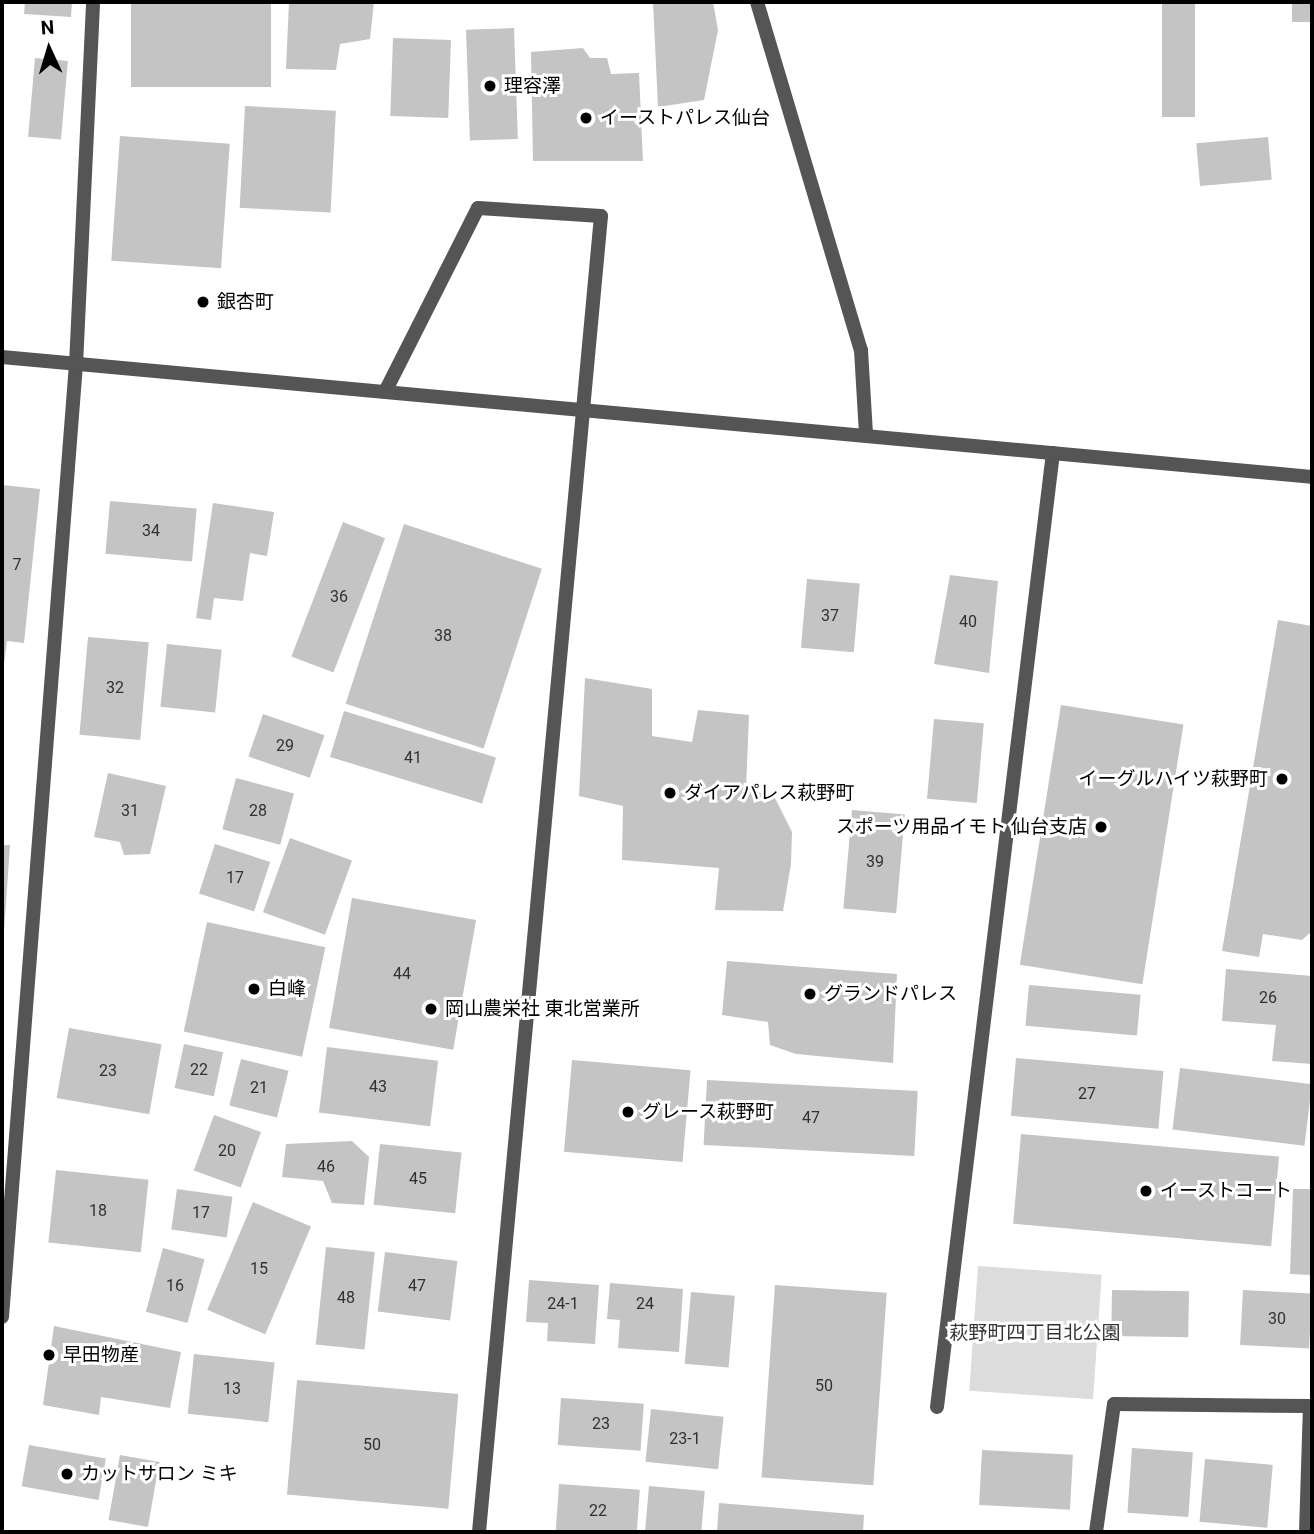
<!DOCTYPE html>
<html>
<head>
<meta charset="utf-8">
<style>
	body { margin:0 }
	#map { position:relative; width:1314px; height:1534px; overflow:hidden; background:#fff; font-family:Roboto,"Noto Sans JP",sans-serif }
	div>[style] { position:absolute }
	.green>* { inset:0; background:#dcdcdc; transform-origin:0 0 }
	.building>* { inset:0; background:#c4c4c4; transform-origin:0 0 }
	.service>* { height:14px; margin:-7px; padding:0 7px; transform-origin:7px; border-radius:7px; background:#555 }
	.minor>* { height:14px; margin:-7px; padding:0 7px; transform-origin:7px; border-radius:7px; background:#555 }
	.tertiary>* { height:14px; margin:-7px; padding:0 7px; transform-origin:7px; border-radius:7px; background:#555 }
	.dots>* { width:19px; height:19px; translate:-50% -50%; box-sizing:border-box; border:4px solid #fff; border-radius:50% }
	span { translate:-50% -50%; white-space:nowrap; text-align:center; line-height:1.15; -webkit-text-stroke:6px #fff; paint-order:stroke }
	.number-label { font-size:16px; color:#313131 }
	.number-label span { -webkit-text-stroke-width:0 }
	.poi-label { font-size:19px; color:#000 }
	.left { translate:0 -50%; text-align:left }
	.right { translate:-100% -50%; text-align:right }
	.park-label { font-size:19px; color:#333 }
	.frame { position:absolute; inset:0; border:4px solid #000; pointer-events:none }
	.north { position:absolute; left:14px; top:14px; width:70px; height:70px; -webkit-text-stroke:5px #fff; paint-order:stroke; rotate:356deg; font-size:19px; font-weight:700; line-height:28px; text-align:center; color:#000 }
	.north::after { content:''; display:block; margin:auto; width:24px; height:32px; background:#000; clip-path:polygon(50% 0,100% 100%,50% 72%,0 100%) }
</style>
</head>
<body>
<div id="map">
	<div class="green">
		<div style="left:978px;top:1266px;width:124px;height:125px;rotate:4deg"></div>
	</div>
	<div class="building">
		<div style="clip-path:polygon(25px 2px,72px 2px,71px 17px,24px 14px)"></div>
		<div style="left:131px;top:2px;width:140px;height:85px"></div>
		<div style="clip-path:polygon(289px 2px,374px 2px,370px 39px,340px 44px,336px 70px,286px 69px)"></div>
		<div style="clip-path:polygon(653px 2px,713px 2px,718px 30px,704px 100px,658px 107px)"></div>
		<div style="left:1162px;top:2px;width:33px;height:115px"></div>
		<div style="left:1292px;top:2px;width:20px;height:20px"></div>
		<div style="left:514px;top:28px;width:111px;height:48px;rotate:88deg"></div>
		<div style="left:393px;top:38px;width:58px;height:78px;rotate:2deg"></div>
		<div style="clip-path:polygon(583px 48px,590px 58px,607px 58px,611px 74px,639px 73px,643px 161px,533px 161px,531px 52px)"></div>
		<div style="left:35px;top:58px;width:33px;height:79px;rotate:5deg"></div>
		<div style="left:245px;top:106px;width:91px;height:102px;rotate:3deg"></div>
		<div style="left:120px;top:136px;width:110px;height:125px;rotate:4deg"></div>
		<div style="left:1268px;top:137px;width:43px;height:72px;rotate:85deg"></div>
		<div style="clip-path:polygon(2px 485px,40px 489px,24px 643px,7px 641px,4px 664px,2px 664px)"></div>
		<div style="left:110px;top:501px;width:87px;height:53px;rotate:5deg"></div>
		<div style="clip-path:polygon(213px 503px,274px 512px,267px 556px,250px 553px,243px 601px,214px 598px,211px 620px,196px 618px)"></div>
		<div style="left:343px;top:522px;width:45px;height:144px;rotate:21deg"></div>
		<div style="left:404px;top:524px;width:145px;height:189px;rotate:18deg"></div>
		<div style="clip-path:polygon(950px 575px,998px 581px,989px 673px,934px 664px)"></div>
		<div style="left:807px;top:579px;width:53px;height:69px;rotate:5deg"></div>
		<div style="clip-path:polygon(1278px 620px,1312px 626px,1312px 931px,1302px 940px,1263px 934px,1259px 957px,1222px 951px)"></div>
		<div style="left:88px;top:637px;width:61px;height:98px;rotate:5deg"></div>
		<div style="left:167px;top:644px;width:55px;height:63px;rotate:6deg"></div>
		<div style="clip-path:polygon(585px 678px,652px 689px,652px 736px,692px 742px,698px 710px,749px 715px,746px 790px,774px 796px,792px 832px,791px 864px,783px 911px,715px 910px,719px 868px,622px 860px,623px 806px,579px 796px)"></div>
		<div style="left:1061px;top:705px;width:124px;height:263px;rotate:9deg"></div>
		<div style="left:344px;top:711px;width:159px;height:48px;rotate:17deg"></div>
		<div style="left:263px;top:714px;width:65px;height:45px;rotate:19deg"></div>
		<div style="left:934px;top:719px;width:50px;height:80px;rotate:5deg"></div>
		<div style="clip-path:polygon(108px 773px,166px 786px,150px 854px,124px 855px,120px 842px,94px 837px)"></div>
		<div style="left:236px;top:778px;width:60px;height:53px;rotate:15deg"></div>
		<div style="left:852px;top:810px;width:53px;height:99px;rotate:5deg"></div>
		<div style="left:290px;top:838px;width:66px;height:79px;rotate:20deg"></div>
		<div style="left:215px;top:844px;width:58px;height:52px;rotate:18deg"></div>
		<div style="clip-path:polygon(2px 845px,10px 845px,4px 932px,2px 932px)"></div>
		<div style="left:352px;top:898px;width:126px;height:132px;rotate:10deg"></div>
		<div style="left:207px;top:922px;width:121px;height:112px;rotate:12deg"></div>
		<div style="clip-path:polygon(727px 961px,897px 974px,893px 1063px,796px 1054px,770px 1045px,768px 1022px,722px 1015px)"></div>
		<div style="clip-path:polygon(1226px 969px,1312px 976px,1312px 1064px,1272px 1061px,1276px 1025px,1222px 1021px)"></div>
		<div style="left:1029px;top:985px;width:112px;height:41px;rotate:5deg"></div>
		<div style="left:69px;top:1028px;width:94px;height:71px;rotate:10deg"></div>
		<div style="left:184px;top:1044px;width:40px;height:45px;rotate:12deg"></div>
		<div style="left:327px;top:1047px;width:112px;height:66px;rotate:7deg"></div>
		<div style="left:1016px;top:1058px;width:148px;height:58px;rotate:5deg"></div>
		<div style="left:241px;top:1059px;width:49px;height:48px;rotate:14deg"></div>
		<div style="left:572px;top:1060px;width:119px;height:92px;rotate:5deg"></div>
		<div style="left:1180px;top:1068px;width:133px;height:62px;rotate:7deg"></div>
		<div style="left:707px;top:1080px;width:211px;height:65px;rotate:3deg"></div>
		<div style="left:214px;top:1115px;width:50px;height:59px;rotate:20deg"></div>
		<div style="left:1021px;top:1134px;width:259px;height:90px;rotate:5deg"></div>
		<div style="clip-path:polygon(352px 1141px,369px 1157px,364px 1205px,332px 1203px,323px 1181px,282px 1177px,286px 1144px)"></div>
		<div style="left:380px;top:1144px;width:82px;height:61px;rotate:6deg"></div>
		<div style="left:56px;top:1170px;width:93px;height:73px;rotate:6deg"></div>
		<div style="left:177px;top:1189px;width:56px;height:41px;rotate:8deg"></div>
		<div style="clip-path:polygon(1293px 1189px,1312px 1189px,1312px 1275px,1290px 1274px)"></div>
		<div style="left:253px;top:1202px;width:63px;height:117px;rotate:23deg"></div>
		<div style="left:326px;top:1247px;width:49px;height:98px;rotate:6deg"></div>
		<div style="left:163px;top:1248px;width:43px;height:66px;rotate:15deg"></div>
		<div style="left:385px;top:1252px;width:73px;height:60px;rotate:7deg"></div>
		<div style="clip-path:polygon(529px 1280px,599px 1285px,595px 1344px,547px 1341px,548px 1323px,526px 1322px)"></div>
		<div style="clip-path:polygon(610px 1283px,683px 1289px,679px 1352px,618px 1348px,620px 1320px,607px 1319px)"></div>
		<div style="left:775px;top:1285px;width:112px;height:193px;rotate:4deg"></div>
		<div style="left:1112px;top:1290px;width:77px;height:46px;rotate:1deg"></div>
		<div style="left:1243px;top:1290px;width:69px;height:55px;rotate:3deg"></div>
		<div style="left:691px;top:1292px;width:44px;height:72px;rotate:5deg"></div>
		<div style="clip-path:polygon(54px 1326px,181px 1352px,170px 1408px,101px 1397px,99px 1415px,43px 1405px)"></div>
		<div style="left:194px;top:1354px;width:81px;height:60px;rotate:6deg"></div>
		<div style="left:297px;top:1380px;width:162px;height:115px;rotate:5deg"></div>
		<div style="left:561px;top:1398px;width:83px;height:47px;rotate:4deg"></div>
		<div style="left:651px;top:1409px;width:73px;height:53px;rotate:6deg"></div>
		<div style="left:29px;top:1445px;width:78px;height:42px;rotate:10deg"></div>
		<div style="left:1132px;top:1448px;width:61px;height:65px;rotate:4deg"></div>
		<div style="left:982px;top:1450px;width:91px;height:55px;rotate:3deg"></div>
		<div style="left:120px;top:1455px;width:40px;height:66px;rotate:10deg"></div>
		<div style="left:1205px;top:1459px;width:68px;height:63px;rotate:5deg"></div>
		<div style="left:559px;top:1484px;width:81px;height:48px;rotate:4deg"></div>
		<div style="left:649px;top:1486px;width:56px;height:46px;rotate:5deg"></div>
		<div style="clip-path:polygon(719px 1503px,864px 1515px,863px 1532px,717px 1532px)"></div>
	</div>
	<div class="service">
		<div style="left:385px;top:392px;width:206px;rotate:-63.2deg"></div>
		<div style="left:478px;top:208px;width:123px;rotate:3.7deg"></div>
		<div style="left:601px;top:216px;width:195px;rotate:95.3deg"></div>
	</div>
	<div class="minor">
		<div style="left:757px;top:2px;width:363px;rotate:73.4deg"></div>
		<div style="left:861px;top:350px;width:84px;rotate:86.6deg"></div>
		<div style="left:2px;top:1317px;width:955px;rotate:-85.56deg"></div>
		<div style="left:76px;top:365px;width:363px;rotate:-87.3deg"></div>
		<div style="left:937px;top:1407px;width:961px;rotate:-83.07deg"></div>
		<div style="left:479px;top:1532px;width:1127px;rotate:-84.7deg"></div>
		<div style="left:1096px;top:1532px;width:129px;rotate:-82deg"></div>
		<div style="left:1114px;top:1404px;width:198px;rotate:0.6deg"></div>
		<div style="left:1306px;top:1532px;width:126px;rotate:-88.2deg"></div>
	</div>
	<div class="tertiary">
		<div style="left:2px;top:357px;width:1315px;rotate:5.23deg"></div>
	</div>
	<div class="dots">
		<div style="left:490px;top:86px;background:#000"></div>
		<div style="left:586px;top:118px;background:#000"></div>
		<div style="left:203px;top:302px;background:#000"></div>
		<div style="left:1282px;top:779px;background:#000"></div>
		<div style="left:670px;top:793px;background:#000"></div>
		<div style="left:1101px;top:827px;background:#000"></div>
		<div style="left:254px;top:989px;background:#000"></div>
		<div style="left:810px;top:994px;background:#000"></div>
		<div style="left:431px;top:1009px;background:#000"></div>
		<div style="left:628px;top:1112px;background:#000"></div>
		<div style="left:1146px;top:1191px;background:#000"></div>
		<div style="left:49px;top:1355px;background:#000"></div>
		<div style="left:67px;top:1474px;background:#000"></div>
	</div>
	<div class="number-label">
		<span style="left:151px;top:531px">34</span>
		<span style="left:17px;top:565px">7</span>
		<span style="left:339px;top:597px">36</span>
		<span style="left:830px;top:616px">37</span>
		<span style="left:968px;top:622px">40</span>
		<span style="left:443px;top:636px">38</span>
		<span style="left:115px;top:688px">32</span>
		<span style="left:285px;top:746px">29</span>
		<span style="left:413px;top:758px">41</span>
		<span style="left:130px;top:811px">31</span>
		<span style="left:258px;top:811px">28</span>
		<span style="left:875px;top:862px">39</span>
		<span style="left:235px;top:878px">17</span>
		<span style="left:402px;top:974px">44</span>
		<span style="left:1268px;top:998px">26</span>
		<span style="left:199px;top:1070px">22</span>
		<span style="left:108px;top:1071px">23</span>
		<span style="left:378px;top:1087px">43</span>
		<span style="left:259px;top:1088px">21</span>
		<span style="left:1087px;top:1094px">27</span>
		<span style="left:811px;top:1118px">47</span>
		<span style="left:227px;top:1151px">20</span>
		<span style="left:326px;top:1167px">46</span>
		<span style="left:418px;top:1179px">45</span>
		<span style="left:98px;top:1211px">18</span>
		<span style="left:201px;top:1213px">17</span>
		<span style="left:259px;top:1269px">15</span>
		<span style="left:175px;top:1286px">16</span>
		<span style="left:417px;top:1286px">47</span>
		<span style="left:346px;top:1298px">48</span>
		<span style="left:563px;top:1304px">24-1</span>
		<span style="left:645px;top:1304px">24</span>
		<span style="left:1277px;top:1319px">30</span>
		<span style="left:824px;top:1386px">50</span>
		<span style="left:232px;top:1389px">13</span>
		<span style="left:601px;top:1424px">23</span>
		<span style="left:685px;top:1439px">23-1</span>
		<span style="left:372px;top:1445px">50</span>
		<span style="left:598px;top:1511px">22</span>
	</div>
	<div class="poi-label">
		<span class="left" style="left:504px;top:86px">理容澤</span>
		<span class="left" style="left:600px;top:118px">イーストパレス仙台</span>
		<span class="left" style="left:217px;top:302px">銀杏町</span>
		<span class="right" style="left:1268px;top:779px">イーグルハイツ萩野町</span>
		<span class="left" style="left:684px;top:793px">ダイアパレス萩野町</span>
		<span class="right" style="left:1087px;top:827px">スポーツ用品イモト 仙台支店</span>
		<span class="left" style="left:268px;top:989px">白峰</span>
		<span class="left" style="left:824px;top:994px">グランドパレス</span>
		<span class="left" style="left:445px;top:1009px">岡山農栄社 東北営業所</span>
		<span class="left" style="left:642px;top:1112px">グレース萩野町</span>
		<span class="left" style="left:1160px;top:1191px">イーストコート</span>
		<span class="left" style="left:63px;top:1355px">早田物産</span>
		<span class="left" style="left:81px;top:1474px">カットサロン ミキ</span>
	</div>
	<div class="park-label">
		<span style="left:1035px;top:1333px">萩野町四丁目北公園</span>
	</div>
	<div class="frame"></div>
	<div class="north">N</div>
</div>
</body>
</html>
